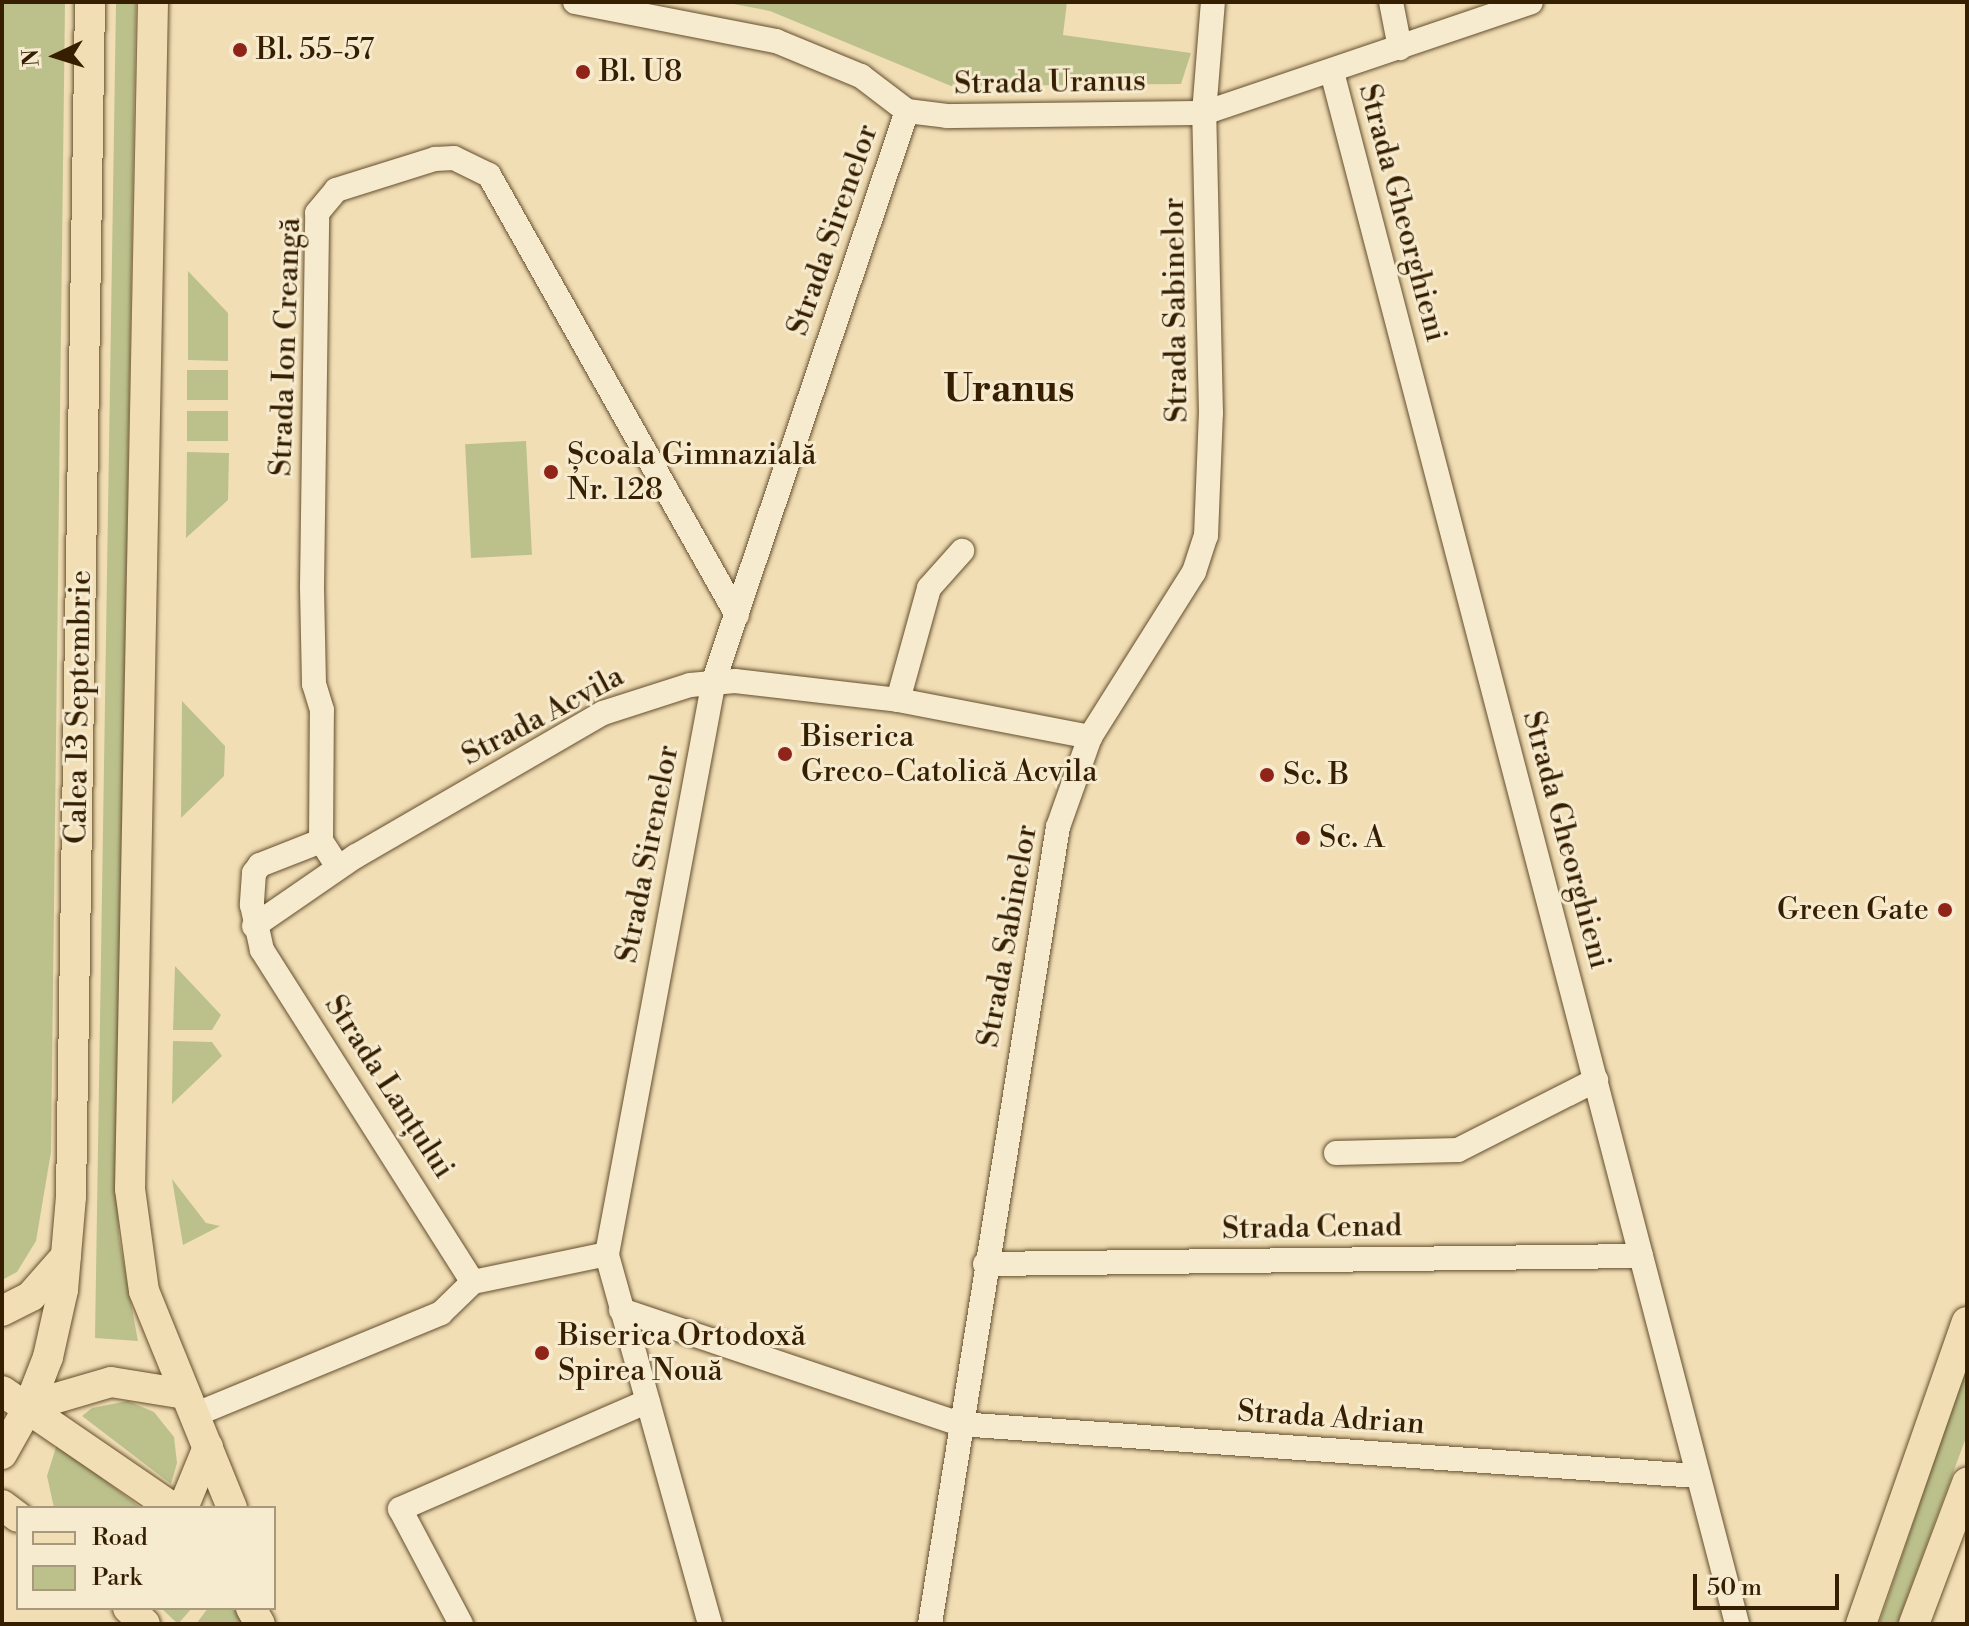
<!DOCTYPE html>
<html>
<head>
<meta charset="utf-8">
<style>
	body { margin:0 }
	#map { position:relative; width:1969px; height:1626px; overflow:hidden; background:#f1deb5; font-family:"Libre Bodoni",serif }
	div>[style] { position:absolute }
	.green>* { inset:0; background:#bcc18c; transform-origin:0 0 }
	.roads { filter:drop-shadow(0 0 2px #654f2d) drop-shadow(0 0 2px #654f2d) }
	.minor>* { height:24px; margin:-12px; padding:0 12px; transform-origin:12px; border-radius:12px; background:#f6eacf }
	.major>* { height:30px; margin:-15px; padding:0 15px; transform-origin:15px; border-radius:15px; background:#f1deb5 }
	.dots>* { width:22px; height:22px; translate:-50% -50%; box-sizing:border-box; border:4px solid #f6eacf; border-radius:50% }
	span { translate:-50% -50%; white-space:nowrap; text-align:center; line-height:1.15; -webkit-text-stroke:6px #f6eacf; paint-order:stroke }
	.poi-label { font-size:30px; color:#361f00 }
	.left { translate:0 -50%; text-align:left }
	.right { translate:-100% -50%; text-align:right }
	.street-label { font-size:30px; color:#361f00 }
	.district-label { font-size:38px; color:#361f00; font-weight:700 }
	.frame { position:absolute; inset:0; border:4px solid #361f00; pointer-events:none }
	.legend { position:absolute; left:16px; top:1506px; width:260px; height:104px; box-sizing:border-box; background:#f6eacf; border:2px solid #a9997c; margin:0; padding:10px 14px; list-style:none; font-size:24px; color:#361f00 }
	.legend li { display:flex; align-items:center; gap:16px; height:40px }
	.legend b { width:40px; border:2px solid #a9997c }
	.north { position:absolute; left:16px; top:16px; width:80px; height:80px; -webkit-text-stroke:6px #f6eacf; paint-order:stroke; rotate:266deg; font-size:22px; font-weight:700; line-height:32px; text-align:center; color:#361f00 }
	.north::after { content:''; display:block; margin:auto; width:28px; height:36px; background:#361f00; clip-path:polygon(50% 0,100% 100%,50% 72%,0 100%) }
	.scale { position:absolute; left:1693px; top:1574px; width:146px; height:36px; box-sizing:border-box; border:4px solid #361f00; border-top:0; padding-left:10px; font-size:24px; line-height:28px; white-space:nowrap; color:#361f00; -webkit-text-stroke:6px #f6eacf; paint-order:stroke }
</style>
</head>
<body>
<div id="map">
	<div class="green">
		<div style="clip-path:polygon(2px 2px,65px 2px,51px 1152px,36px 1241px,17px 1272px,2px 1280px)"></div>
		<div style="clip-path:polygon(116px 2px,136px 2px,116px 1178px,119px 1238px,138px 1341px,95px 1338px)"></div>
		<div style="clip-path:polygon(723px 2px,1067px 2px,1063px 35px,1191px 53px,1181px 84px,951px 86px,770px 11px)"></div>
		<div style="clip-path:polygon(188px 271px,228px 313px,228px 361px,188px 360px)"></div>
		<div style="left:187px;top:370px;width:41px;height:30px"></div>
		<div style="left:187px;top:411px;width:41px;height:30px"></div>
		<div style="left:526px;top:441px;width:114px;height:61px;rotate:87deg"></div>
		<div style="clip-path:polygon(187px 452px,229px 453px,228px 500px,186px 538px)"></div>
		<div style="clip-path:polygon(182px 701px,225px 746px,224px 776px,181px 818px)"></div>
		<div style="clip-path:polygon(175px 966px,221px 1015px,212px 1030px,173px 1030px)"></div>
		<div style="clip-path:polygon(173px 1041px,212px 1042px,222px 1056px,172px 1104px)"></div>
		<div style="clip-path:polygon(172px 1179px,206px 1223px,220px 1226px,183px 1245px)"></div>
		<div style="clip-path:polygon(1967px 1364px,1967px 1435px,1897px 1624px,1879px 1624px)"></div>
		<div style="clip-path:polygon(128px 1401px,154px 1412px,174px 1437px,177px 1463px,171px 1484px,82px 1416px,92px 1408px)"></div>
		<div style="clip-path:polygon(57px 1444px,141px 1508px,54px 1508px,47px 1476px)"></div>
		<div style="clip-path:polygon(161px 1608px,192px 1608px,178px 1624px)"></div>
		<div style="clip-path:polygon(208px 1608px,234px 1608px,244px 1624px,196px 1624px)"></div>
	</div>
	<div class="roads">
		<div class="minor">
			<div style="left:575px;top:2px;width:205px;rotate:11deg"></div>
			<div style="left:776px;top:41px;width:92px;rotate:22.4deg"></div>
			<div style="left:861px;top:76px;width:58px;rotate:37.3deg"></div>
			<div style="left:907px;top:111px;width:40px;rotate:7.1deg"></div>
			<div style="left:947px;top:116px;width:257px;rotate:-0.7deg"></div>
			<div style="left:1204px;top:113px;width:345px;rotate:-18.7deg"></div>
			<div style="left:1391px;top:2px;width:47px;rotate:78.9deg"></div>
			<div style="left:1332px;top:72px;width:1604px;rotate:75.37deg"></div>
			<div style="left:898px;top:700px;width:116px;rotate:-74.5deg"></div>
			<div style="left:929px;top:588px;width:50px;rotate:-48.3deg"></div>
			<div style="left:321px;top:841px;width:66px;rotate:158.5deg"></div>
			<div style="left:260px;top:865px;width:10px;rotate:127deg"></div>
			<div style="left:254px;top:873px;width:32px;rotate:94deg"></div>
			<div style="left:252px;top:905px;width:46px;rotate:77.5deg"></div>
			<div style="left:262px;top:950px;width:393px;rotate:57.6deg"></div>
			<div style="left:338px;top:867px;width:31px;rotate:-123deg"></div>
			<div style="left:321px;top:841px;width:131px;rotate:-89.6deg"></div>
			<div style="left:322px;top:710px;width:27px;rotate:-107deg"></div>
			<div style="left:314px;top:684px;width:97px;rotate:-91.2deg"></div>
			<div style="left:312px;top:587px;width:374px;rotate:-89.2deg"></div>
			<div style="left:317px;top:213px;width:30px;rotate:-50deg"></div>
			<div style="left:336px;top:190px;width:104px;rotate:-17.4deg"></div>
			<div style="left:435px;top:159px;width:19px;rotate:-3deg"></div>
			<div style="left:454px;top:158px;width:39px;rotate:26deg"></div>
			<div style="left:489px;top:175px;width:505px;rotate:60.59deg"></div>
			<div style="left:254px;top:926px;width:124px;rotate:-34.5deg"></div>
			<div style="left:356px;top:856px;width:285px;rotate:-30.1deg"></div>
			<div style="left:603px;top:713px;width:91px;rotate:-17.8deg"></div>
			<div style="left:690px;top:685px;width:45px;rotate:-5.1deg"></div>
			<div style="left:735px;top:681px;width:164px;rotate:6.6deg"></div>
			<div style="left:898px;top:700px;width:196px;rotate:10.9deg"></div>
			<div style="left:1336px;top:1153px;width:122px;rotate:-1.4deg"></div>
			<div style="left:1458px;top:1150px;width:155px;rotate:-26.9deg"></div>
			<div style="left:985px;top:1264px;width:656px;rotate:-0.7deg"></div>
			<div style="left:621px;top:1310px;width:357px;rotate:18.6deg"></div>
			<div style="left:959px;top:1424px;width:741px;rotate:4.03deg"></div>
			<div style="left:194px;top:1415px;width:267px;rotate:-22.4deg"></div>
			<div style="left:441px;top:1313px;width:45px;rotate:-44.1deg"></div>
			<div style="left:473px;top:1282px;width:137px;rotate:-11.8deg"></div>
			<div style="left:461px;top:1624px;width:130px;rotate:-117.9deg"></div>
			<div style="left:400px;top:1509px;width:270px;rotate:-23.5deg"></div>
			<div style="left:710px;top:1624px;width:384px;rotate:-105.6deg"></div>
			<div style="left:607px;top:1254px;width:584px;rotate:-79.44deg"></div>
			<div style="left:714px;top:680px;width:601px;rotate:-71.26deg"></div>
			<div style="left:930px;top:1624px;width:807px;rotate:-80.88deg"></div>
			<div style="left:1058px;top:827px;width:96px;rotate:-70.4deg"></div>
			<div style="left:1090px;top:737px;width:195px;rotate:-57.8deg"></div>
			<div style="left:1194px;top:572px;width:38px;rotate:-72deg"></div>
			<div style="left:1206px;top:536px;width:123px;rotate:-87.7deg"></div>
			<div style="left:1211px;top:413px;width:300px;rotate:-91.3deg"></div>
			<div style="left:1204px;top:113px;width:111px;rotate:-85.4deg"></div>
		</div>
		<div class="major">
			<div style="left:153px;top:2px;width:1187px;rotate:91.11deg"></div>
			<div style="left:130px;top:1189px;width:103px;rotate:82.2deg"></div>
			<div style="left:144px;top:1291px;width:234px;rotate:67.9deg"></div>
			<div style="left:2px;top:1311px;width:33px;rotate:-27deg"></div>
			<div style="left:31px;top:1296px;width:53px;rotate:-48.8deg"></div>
			<div style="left:2px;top:1391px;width:207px;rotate:34.4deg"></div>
			<div style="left:29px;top:1406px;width:85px;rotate:-16.3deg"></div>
			<div style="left:111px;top:1382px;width:75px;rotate:9.2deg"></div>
			<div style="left:2px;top:1454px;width:55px;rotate:-60.6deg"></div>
			<div style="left:29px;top:1406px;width:53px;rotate:-68.8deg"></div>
			<div style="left:48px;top:1357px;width:69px;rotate:-77.4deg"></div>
			<div style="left:63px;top:1290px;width:93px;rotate:-85.1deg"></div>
			<div style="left:71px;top:1197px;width:1195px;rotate:-89.09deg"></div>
			<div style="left:2px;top:1505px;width:20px;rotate:37deg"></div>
			<div style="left:183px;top:1508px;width:66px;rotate:-67.7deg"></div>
			<div style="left:128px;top:1608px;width:23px;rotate:43deg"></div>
			<div style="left:251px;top:1608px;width:18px;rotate:61deg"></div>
			<div style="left:1861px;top:1624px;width:320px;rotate:-70.7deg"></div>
			<div style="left:1914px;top:1624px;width:151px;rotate:-69.4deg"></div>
		</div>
	</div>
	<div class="dots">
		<div style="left:240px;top:50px;background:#8f2418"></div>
		<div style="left:583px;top:72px;background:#8f2418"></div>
		<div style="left:551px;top:472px;background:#8f2418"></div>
		<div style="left:785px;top:754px;background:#8f2418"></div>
		<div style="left:1267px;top:775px;background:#8f2418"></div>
		<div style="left:1303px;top:838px;background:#8f2418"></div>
		<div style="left:1945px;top:910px;background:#8f2418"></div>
		<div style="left:542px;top:1353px;background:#8f2418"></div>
	</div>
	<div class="poi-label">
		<span class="left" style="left:256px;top:50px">Bl. 55-57</span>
		<span class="left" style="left:599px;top:72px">Bl. U8</span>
		<span class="left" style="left:567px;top:472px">Școala Gimnazială<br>Nr. 128</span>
		<span class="left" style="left:801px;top:754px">Biserica<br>Greco-Catolică Acvila</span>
		<span class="left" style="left:1283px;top:775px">Sc. B</span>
		<span class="left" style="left:1319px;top:838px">Sc. A</span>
		<span class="right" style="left:1929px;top:910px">Green Gate</span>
		<span class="left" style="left:558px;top:1353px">Biserica Ortodoxă<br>Spirea Nouă</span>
	</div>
	<div class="street-label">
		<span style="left:1050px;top:83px;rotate:-1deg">Strada Uranus</span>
		<span style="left:1402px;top:213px;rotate:75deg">Strada Gheorghieni</span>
		<span style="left:833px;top:230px;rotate:-71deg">Strada Sirenelor</span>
		<span style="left:1176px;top:310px;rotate:-91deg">Strada Sabinelor</span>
		<span style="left:286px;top:347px;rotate:-88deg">Strada Ion Creangă</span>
		<span style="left:79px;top:707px;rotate:-89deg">Calea 13 Septembrie</span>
		<span style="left:543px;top:716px;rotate:-28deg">Strada Acvila</span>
		<span style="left:1566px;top:840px;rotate:75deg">Strada Gheorghieni</span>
		<span style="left:648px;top:854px;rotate:-79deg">Strada Sirenelor</span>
		<span style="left:1008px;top:936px;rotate:-80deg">Strada Sabinelor</span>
		<span style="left:389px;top:1087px;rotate:57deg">Strada Lanțului</span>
		<span style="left:1312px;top:1228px;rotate:-1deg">Strada Cenad</span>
		<span style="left:1331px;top:1418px;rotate:4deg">Strada Adrian</span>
	</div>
	<div class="district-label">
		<span style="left:1009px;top:390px">Uranus</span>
	</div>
	<div class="frame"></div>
	<ul class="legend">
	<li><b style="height:10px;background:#f1deb5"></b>Road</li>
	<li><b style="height:22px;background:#bcc18c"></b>Park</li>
	</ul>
	<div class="north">N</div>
	<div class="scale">50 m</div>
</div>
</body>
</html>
